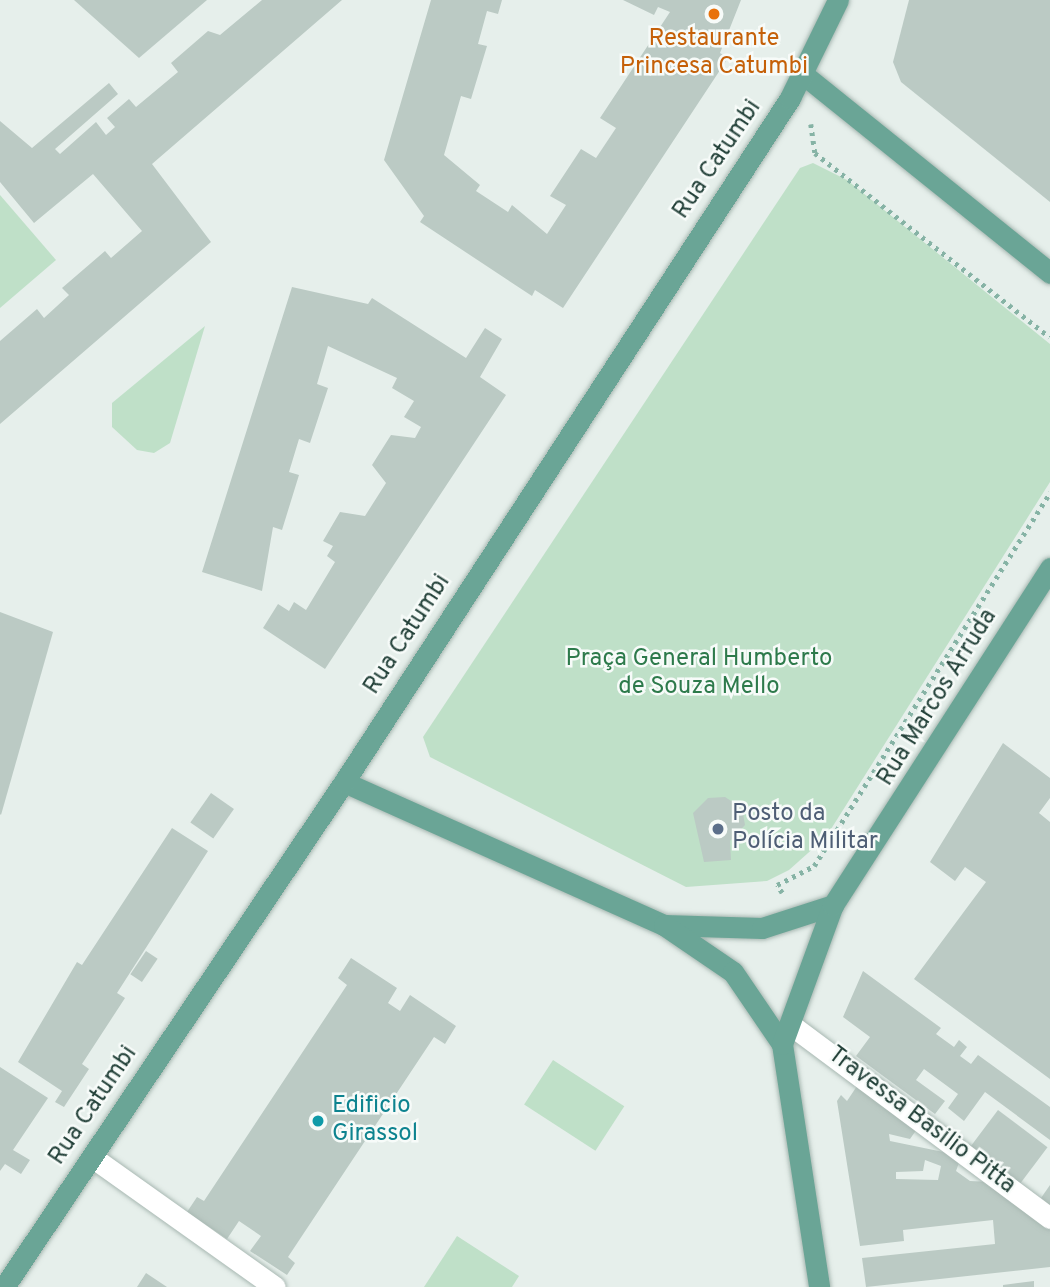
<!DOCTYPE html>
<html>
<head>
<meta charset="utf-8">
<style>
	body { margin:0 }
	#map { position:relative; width:1050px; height:1287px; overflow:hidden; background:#e6efeb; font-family:Overpass,sans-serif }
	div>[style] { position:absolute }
	.green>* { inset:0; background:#bfe0c8; transform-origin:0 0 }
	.building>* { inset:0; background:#bbcac4; transform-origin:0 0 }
	.path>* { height:4.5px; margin-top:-2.25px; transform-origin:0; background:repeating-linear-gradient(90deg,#86b3a5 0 3.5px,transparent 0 8.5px) }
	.roads { filter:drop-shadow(0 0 2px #a8b8b2) drop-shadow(0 0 2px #a8b8b2) }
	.minor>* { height:21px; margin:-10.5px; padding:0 10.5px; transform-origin:10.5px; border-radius:10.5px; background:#fff }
	.major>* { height:21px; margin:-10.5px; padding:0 10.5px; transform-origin:10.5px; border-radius:10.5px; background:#6aa596 }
	.dots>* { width:19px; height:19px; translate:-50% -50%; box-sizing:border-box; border:4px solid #f7fbf9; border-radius:50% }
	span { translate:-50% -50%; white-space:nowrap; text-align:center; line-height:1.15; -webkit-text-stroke:5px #f7fbf9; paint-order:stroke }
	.food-label { font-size:24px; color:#c56008 }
	.street-label { font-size:24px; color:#24423a }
	.park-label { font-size:24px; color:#2d7a4b }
	.service-label { font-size:24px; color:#4e5e75 }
	.left { translate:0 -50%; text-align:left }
	.culture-label { font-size:24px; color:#0d838f }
</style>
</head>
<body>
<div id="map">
	<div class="green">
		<div style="clip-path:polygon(813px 163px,847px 180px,1050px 344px,1050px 482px,826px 837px,789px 870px,767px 881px,686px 887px,430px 757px,423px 737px,800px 168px)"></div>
		<div style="clip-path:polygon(0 195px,56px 260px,0 308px)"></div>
		<div style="clip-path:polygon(205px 326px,170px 443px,154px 453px,137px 450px,112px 427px,112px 403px)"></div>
		<div style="left:553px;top:1060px;width:85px;height:53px;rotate:33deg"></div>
		<div style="clip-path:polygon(457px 1236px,519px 1276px,512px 1287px,424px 1287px)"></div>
	</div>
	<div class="building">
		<div style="clip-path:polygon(74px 0,207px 0,139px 58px)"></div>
		<div style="clip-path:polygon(262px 0,342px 0,152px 164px,211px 242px,0 424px,0 341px,37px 309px,44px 318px,69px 295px,62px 288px,105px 251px,111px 258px,142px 231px,93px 174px,34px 223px,0 182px,0 121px,32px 148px,109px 83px,118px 94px,55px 149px,60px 154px,96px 122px,106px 135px,115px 127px,107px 118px,129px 99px,136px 107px,178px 72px,171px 63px,208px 31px,220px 35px)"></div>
		<div style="clip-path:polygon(431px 0,502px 0,498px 14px,487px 11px,478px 44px,487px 46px,471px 99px,461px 96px,444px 155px,480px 185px,476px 191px,508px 212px,512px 205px,547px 234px,566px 205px,550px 196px,581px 149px,596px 158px,616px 128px,600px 118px,670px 12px,658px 7px,654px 15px,623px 0,741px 0,720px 53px,728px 58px,563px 308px,535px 290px,532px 296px,420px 222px,424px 216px,384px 160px)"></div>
		<div style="clip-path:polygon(909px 0,1050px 0,1050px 202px,901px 82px,893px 62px)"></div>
		<div style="clip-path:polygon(292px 287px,368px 304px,372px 298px,466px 358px,485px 328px,502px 339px,480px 377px,506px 395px,325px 669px,263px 628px,278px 604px,289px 611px,294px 602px,306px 610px,335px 562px,327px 556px,333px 546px,323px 541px,340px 512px,365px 516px,386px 483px,372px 465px,391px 435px,415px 438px,421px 427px,404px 417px,414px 401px,392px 388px,397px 378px,328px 346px,317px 384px,328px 388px,310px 443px,299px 439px,289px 472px,299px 475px,282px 530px,273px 527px,262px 591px,202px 572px)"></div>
		<div style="clip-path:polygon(0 612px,53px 632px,1px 815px,0 814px)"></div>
		<div style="clip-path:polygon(1003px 743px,1050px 778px,1050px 798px,1039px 813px,1050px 822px,1050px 1079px,914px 979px,986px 882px,965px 867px,955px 881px,930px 862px)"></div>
		<div style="left:211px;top:793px;width:28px;height:36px;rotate:35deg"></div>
		<div style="clip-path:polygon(725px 797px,742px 808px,745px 825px,730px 841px,731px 860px,704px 862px,693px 813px,708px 798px)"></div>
		<div style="clip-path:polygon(172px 828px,208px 851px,117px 993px,125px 998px,82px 1064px,89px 1069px,64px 1107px,55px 1102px,62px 1091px,18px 1062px,77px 962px,82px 965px)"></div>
		<div style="left:146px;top:951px;width:14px;height:28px;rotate:34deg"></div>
		<div style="clip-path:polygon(351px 958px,397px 988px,388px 1003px,400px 1011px,410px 995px,456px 1026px,445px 1044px,434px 1037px,288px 1257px,295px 1263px,287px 1275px,250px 1251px,261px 1236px,239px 1221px,227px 1239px,187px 1212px,197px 1197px,204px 1201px,347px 985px,338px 978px)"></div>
		<div style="clip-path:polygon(863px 971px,941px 1028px,936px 1034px,954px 1047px,959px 1040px,967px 1047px,960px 1056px,971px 1064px,978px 1055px,1050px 1107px,1050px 1140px,985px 1092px,964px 1121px,948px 1108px,958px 1094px,924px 1069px,916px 1080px,945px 1101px,935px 1114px,856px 1056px,870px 1037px,843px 1017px)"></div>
		<div style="clip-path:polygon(0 1067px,48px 1098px,13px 1150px,30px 1160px,21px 1174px,5px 1164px,0 1171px)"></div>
		<div style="clip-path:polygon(evenodd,857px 1086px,917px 1129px,910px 1139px,889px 1134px,890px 1141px,953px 1154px,960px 1160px,956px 1171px,970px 1181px,990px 1182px,1050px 1228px,1050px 1267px,866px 1287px,862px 1258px,995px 1244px,993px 1220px,903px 1230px,904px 1241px,860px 1246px,837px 1101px,841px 1095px,847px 1101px,857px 1086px,925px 1160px,941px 1166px,938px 1180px,896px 1179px,896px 1172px,923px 1171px,925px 1160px)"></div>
		<div style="left:998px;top:1110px;width:62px;height:45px;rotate:37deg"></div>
		<div style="clip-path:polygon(1050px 1185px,1050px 1205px,1041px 1198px)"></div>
		<div style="clip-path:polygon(146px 1273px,167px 1287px,137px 1287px)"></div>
		<div style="clip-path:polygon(1034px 1281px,1034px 1287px,1003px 1287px,1003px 1285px)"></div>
	</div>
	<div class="path">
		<div style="left:811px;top:124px;width:29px;rotate:82deg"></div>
		<div style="left:815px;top:153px;width:298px;rotate:38.1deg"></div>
		<div style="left:782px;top:893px;width:9px;rotate:-122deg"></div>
		<div style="left:777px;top:885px;width:42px;rotate:-27.2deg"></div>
		<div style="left:814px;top:866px;width:442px;rotate:-57.7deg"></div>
	</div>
	<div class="roads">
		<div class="minor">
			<div style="left:791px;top:1025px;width:323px;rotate:36.7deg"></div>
			<div style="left:92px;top:1157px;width:224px;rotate:35.4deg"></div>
		</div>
		<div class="major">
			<div style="left:804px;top:75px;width:316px;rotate:38.8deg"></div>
			<div style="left:344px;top:782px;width:350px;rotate:24.1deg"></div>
			<div style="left:664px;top:925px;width:98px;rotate:1.8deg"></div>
			<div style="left:762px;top:928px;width:75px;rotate:-17.9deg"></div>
			<div style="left:664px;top:925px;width:83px;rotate:34.3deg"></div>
			<div style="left:733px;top:972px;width:87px;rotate:55.8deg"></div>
			<div style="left:782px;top:1044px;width:246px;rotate:81.3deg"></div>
			<div style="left:782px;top:1044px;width:148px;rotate:-69.9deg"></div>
			<div style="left:833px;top:905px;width:401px;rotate:-57.2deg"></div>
			<div style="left:4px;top:1287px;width:609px;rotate:-56.05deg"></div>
			<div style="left:344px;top:782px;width:817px;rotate:-56.89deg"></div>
			<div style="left:790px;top:98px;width:109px;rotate:-63.9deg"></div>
		</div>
	</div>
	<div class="dots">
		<div style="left:714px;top:14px;background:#e8710a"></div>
		<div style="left:718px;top:829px;background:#5c6f8a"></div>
		<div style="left:318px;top:1121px;background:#0f9aa8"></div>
	</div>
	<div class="food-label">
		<span style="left:714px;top:54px">Restaurante<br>Princesa Catumbi</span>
	</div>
	<div class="street-label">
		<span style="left:718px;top:160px;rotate:-56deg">Rua Catumbi</span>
		<span style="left:408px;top:635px;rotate:-57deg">Rua Catumbi</span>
		<span style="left:938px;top:698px;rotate:-58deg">Rua Marcos Arruda</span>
		<span style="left:94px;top:1106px;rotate:-56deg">Rua Catumbi</span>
		<span style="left:921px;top:1121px;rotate:37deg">Travessa Basilio Pitta</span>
	</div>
	<div class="park-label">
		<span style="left:699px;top:674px">Praça General Humberto<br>de Souza Mello</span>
	</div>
	<div class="service-label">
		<span class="left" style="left:732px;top:829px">Posto da<br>Polícia Militar</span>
	</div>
	<div class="culture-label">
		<span class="left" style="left:332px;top:1121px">Edificio<br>Girassol</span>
	</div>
</div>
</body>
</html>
